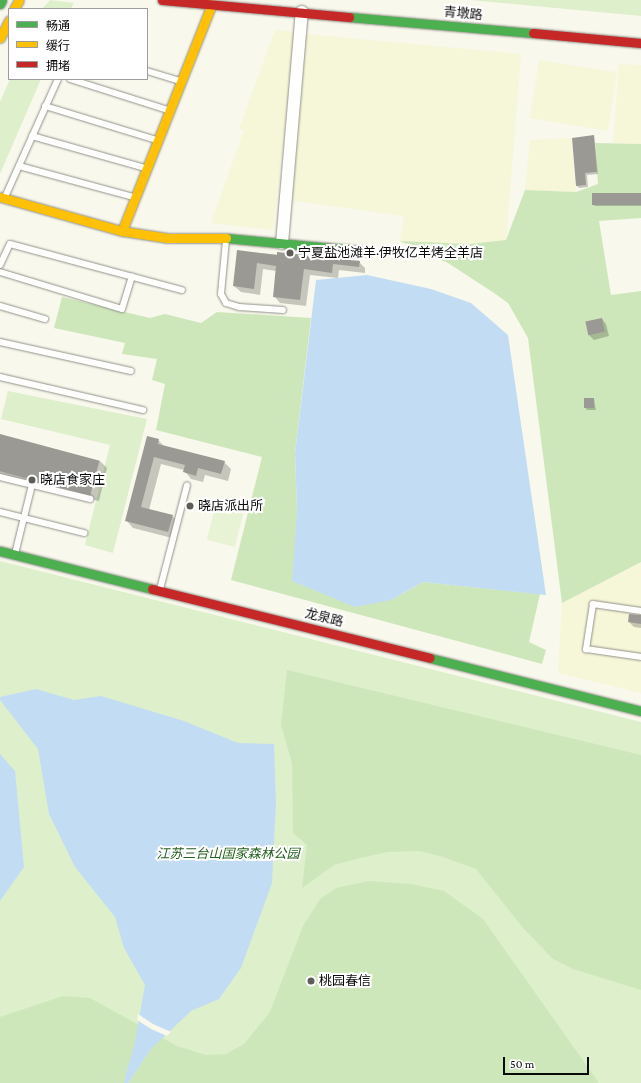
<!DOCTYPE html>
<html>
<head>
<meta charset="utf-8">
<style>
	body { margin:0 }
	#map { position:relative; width:641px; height:1083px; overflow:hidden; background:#f9f8ec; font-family:"Crimson Pro","Noto Sans SC",serif }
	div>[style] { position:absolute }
	.farmland>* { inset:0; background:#f6f6d8; transform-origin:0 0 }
	.green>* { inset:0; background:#deefcc }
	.forest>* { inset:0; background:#cde7ba }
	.pitch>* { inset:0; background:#e8f3d5; transform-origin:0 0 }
	.water>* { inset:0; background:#c2ddf3 }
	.pier>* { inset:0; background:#f9f8ec }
	.shadow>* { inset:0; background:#0003 }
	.building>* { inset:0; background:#9b9993; transform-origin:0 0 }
	.roads { filter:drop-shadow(0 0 1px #92918c) drop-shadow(0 0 1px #92918c) }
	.lane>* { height:6px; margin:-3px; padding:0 3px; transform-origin:3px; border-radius:3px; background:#fefefc }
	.street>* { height:12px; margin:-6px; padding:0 6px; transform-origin:6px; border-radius:6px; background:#fefefc }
	.fast>* { height:9px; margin:-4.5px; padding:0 4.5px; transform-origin:4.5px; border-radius:4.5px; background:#4caf50 }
	.slow>* { height:9px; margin:-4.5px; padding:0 4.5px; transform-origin:4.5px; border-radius:4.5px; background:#ffc107 }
	.jam>* { height:9px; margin:-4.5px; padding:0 4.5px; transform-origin:4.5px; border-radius:4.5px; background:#c62828 }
	.dots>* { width:11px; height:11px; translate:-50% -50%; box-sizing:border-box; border:2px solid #fff; border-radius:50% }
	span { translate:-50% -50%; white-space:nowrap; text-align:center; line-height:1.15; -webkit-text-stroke:4px #fff; paint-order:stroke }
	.street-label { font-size:13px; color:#0a0a0a }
	.poi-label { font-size:13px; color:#0a0a0a }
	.left { translate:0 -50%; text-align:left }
	.park-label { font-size:13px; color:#22601b; font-style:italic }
	.legend { position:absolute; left:8px; top:8px; width:140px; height:72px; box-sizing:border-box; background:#fff; border:1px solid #9d9d9d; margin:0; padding:5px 7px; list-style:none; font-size:12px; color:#0a0a0a }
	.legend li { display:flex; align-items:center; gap:8px; height:20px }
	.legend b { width:20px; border:1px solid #9d9d9d }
	.scale { position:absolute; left:503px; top:1057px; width:86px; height:18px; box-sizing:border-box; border:2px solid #0a0a0a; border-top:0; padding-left:5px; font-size:12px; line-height:14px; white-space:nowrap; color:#0a0a0a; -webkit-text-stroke:3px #fff; paint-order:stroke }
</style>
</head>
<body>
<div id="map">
	<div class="farmland">
		<div style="clip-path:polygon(275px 30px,296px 32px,273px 230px,211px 223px,244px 130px,239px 129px)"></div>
		<div style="clip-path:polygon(305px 34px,521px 54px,506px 240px,470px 244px,400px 241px,404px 216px,288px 200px)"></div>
		<div style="left:539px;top:60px;width:79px;height:59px;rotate:9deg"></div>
		<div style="clip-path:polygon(619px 64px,641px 65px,641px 144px,613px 143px)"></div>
		<div style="clip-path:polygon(571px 138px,576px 192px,525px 190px,530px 140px)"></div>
		<div style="clip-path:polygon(641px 562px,641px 693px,558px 673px,562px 603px)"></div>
	</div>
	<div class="green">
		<div style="clip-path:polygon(50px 0,74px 3px,71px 9px,42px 9px)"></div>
		<div style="clip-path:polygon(471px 0,641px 0,641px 16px)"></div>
		<div style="clip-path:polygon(10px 79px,41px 79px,0 174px,0 102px)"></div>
		<div style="clip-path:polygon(8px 391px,147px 419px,113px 553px,85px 545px,110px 445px,1px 419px)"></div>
		<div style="clip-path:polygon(0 561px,641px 722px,641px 1083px,0 1083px)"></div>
	</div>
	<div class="forest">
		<div style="clip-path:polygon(595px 143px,641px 144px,641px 218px,599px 221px,611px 295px,641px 291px,641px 562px,562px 603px,528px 338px,508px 303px,494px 293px,448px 263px,400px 241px,470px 244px,506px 240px,525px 190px,576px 192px,598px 184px)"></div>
		<div style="clip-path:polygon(62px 297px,150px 318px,165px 314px,201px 323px,217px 312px,311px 318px,295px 453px,297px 510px,391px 600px,423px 582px,540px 594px,529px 642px,546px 650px,542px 664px,231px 580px,262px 457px,156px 430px,165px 384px,152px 380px,157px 359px,122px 354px,125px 343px,54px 328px)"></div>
		<div style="clip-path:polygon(287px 670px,641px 755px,641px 990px,573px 969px,553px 959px,524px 929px,476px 869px,440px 856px,419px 851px,388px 852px,360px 858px,334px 865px,302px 888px,307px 845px,293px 833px,292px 763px,281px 725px)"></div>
		<div style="clip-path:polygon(369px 881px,411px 884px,444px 891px,483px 919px,599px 1083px,0 1083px,0 1017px,63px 996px,90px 998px,177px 1046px,206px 1055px,226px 1054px,244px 1044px,270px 1012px,303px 926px,320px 899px,336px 888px)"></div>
	</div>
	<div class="pitch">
		<div style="left:215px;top:507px;width:29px;height:34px;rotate:14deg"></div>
	</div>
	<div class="water">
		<div style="clip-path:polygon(367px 275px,431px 289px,471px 303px,508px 335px,546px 595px,423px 582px,391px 600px,355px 607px,292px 581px,297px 510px,295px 453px,316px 280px)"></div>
		<div style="clip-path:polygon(36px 689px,74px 700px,101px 696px,184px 721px,238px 743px,274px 744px,276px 802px,272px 883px,241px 968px,219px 999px,191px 1011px,151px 1049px,128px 1083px,124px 1083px,125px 1077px,134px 1046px,145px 985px,124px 948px,115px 917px,75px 867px,49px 814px,38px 749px,0 700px,0 697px)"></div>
		<div style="clip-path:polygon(0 754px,15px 771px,24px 867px,0 901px)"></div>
	</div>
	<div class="pier">
		<div style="clip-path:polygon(138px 1014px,153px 1024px,171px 1032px,167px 1036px,151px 1029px,137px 1020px)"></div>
	</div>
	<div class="shadow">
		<div style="clip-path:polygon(594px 136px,598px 174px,587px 175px,588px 187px,579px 188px,577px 186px)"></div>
		<div style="clip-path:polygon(641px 194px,641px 206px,595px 206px,593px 204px)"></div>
		<div style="clip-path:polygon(238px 251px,359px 262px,365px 268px,365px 273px,339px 270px,338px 278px,310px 275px,306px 306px,280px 303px,274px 296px,276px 271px,263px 269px,260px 295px,241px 292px,234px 286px)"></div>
		<div style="clip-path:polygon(602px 319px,606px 324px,609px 336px,594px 340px,589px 335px)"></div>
		<div style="clip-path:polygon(594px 399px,596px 410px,587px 410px,585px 407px)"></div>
		<div style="clip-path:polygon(0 435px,100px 461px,107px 468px,99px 501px,0 476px)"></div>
		<div style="clip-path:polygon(158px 440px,165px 447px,224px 462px,231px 469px,228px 481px,205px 475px,203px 482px,191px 479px,184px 470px,161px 464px,149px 510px,172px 516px,180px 523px,176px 539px,133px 528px,126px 520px)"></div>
		<div style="clip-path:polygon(641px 616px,641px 628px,634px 627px,629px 622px)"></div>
	</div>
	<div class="building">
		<div style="clip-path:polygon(594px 135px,597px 172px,585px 173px,586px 185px,576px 186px,572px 138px)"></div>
		<div style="left:592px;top:193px;width:49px;height:12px"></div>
		<div style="clip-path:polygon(237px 250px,277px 255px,277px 252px,360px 261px,359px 267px,333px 264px,332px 273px,304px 269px,300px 300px,273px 297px,276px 266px,257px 263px,254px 289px,233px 286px)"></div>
		<div style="left:602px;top:318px;width:14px;height:17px;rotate:78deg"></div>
		<div style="left:584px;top:398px;width:10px;height:10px"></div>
		<div style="left:0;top:434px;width:103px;height:36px;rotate:15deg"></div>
		<div style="clip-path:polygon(147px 436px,159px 439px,158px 444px,225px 461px,221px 474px,198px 468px,196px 476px,183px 472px,185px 465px,154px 457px,141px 507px,173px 515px,168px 532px,125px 521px)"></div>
		<div style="clip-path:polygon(629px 614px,641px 615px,641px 624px,628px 622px)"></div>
	</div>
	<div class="roads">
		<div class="lane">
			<div style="left:147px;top:71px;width:34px;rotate:17deg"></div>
			<div style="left:70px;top:79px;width:103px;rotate:17.6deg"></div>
			<div style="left:45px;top:106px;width:116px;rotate:17deg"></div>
			<div style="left:32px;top:136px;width:117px;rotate:15.8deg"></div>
			<div style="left:19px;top:166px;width:118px;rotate:15.2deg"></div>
			<div style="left:5px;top:197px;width:129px;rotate:-65.8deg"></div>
			<div style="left:226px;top:240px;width:54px;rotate:95.3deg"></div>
			<div style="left:221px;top:294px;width:10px;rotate:61deg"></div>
			<div style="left:226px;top:303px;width:14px;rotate:17deg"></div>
			<div style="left:239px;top:307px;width:44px;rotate:3.9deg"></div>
			<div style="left:0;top:265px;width:23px;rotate:-65deg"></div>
			<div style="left:10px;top:244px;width:178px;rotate:15deg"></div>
			<div style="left:0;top:272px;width:127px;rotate:16.9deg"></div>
			<div style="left:122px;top:309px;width:34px;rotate:-73deg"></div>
			<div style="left:0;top:306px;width:47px;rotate:16.1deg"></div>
			<div style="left:0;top:342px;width:134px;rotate:12.5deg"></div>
			<div style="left:0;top:377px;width:147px;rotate:13deg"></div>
			<div style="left:0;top:477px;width:93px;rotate:13.7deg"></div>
			<div style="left:0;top:512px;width:87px;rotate:14deg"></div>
			<div style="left:15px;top:554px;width:71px;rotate:-76.2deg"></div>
			<div style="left:160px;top:589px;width:107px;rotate:-75.4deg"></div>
			<div style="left:641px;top:611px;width:49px;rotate:-171.7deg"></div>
			<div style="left:593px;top:604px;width:46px;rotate:98.8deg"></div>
			<div style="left:586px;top:649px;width:56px;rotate:8.3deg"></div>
		</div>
		<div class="street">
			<div style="left:282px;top:243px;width:232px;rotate:-85.1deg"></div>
		</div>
		<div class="fast">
			<div style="left:0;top:4px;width:4px;rotate:-63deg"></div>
			<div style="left:349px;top:17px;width:185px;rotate:5deg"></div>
			<div style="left:226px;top:238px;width:138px;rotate:5.4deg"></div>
			<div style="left:0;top:551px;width:157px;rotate:14deg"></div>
			<div style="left:430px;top:658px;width:218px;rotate:14.1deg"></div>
		</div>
		<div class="slow">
			<div style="left:14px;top:9px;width:10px;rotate:-61deg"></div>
			<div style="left:0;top:38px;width:20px;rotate:-63deg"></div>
			<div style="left:0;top:197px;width:127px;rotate:15.6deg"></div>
			<div style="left:122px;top:231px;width:46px;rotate:8.8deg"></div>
			<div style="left:167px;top:238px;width:59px"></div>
			<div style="left:122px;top:231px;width:244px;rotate:-68.4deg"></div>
		</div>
		<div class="jam">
			<div style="left:162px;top:0;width:188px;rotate:5.2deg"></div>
			<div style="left:533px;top:33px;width:108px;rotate:5.3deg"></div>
			<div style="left:152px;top:589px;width:286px;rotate:13.9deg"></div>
		</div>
	</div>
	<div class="dots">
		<div style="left:290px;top:253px;background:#5e5d59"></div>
		<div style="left:32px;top:480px;background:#5e5d59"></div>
		<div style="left:190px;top:506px;background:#5e5d59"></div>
		<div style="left:311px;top:981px;background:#5e5d59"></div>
	</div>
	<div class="street-label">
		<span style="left:463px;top:14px;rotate:5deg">青墩路</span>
		<span style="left:324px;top:618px;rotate:14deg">龙泉路</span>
	</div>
	<div class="poi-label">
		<span class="left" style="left:298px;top:253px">宁夏盐池滩羊·伊牧亿羊烤全羊店</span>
		<span class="left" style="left:40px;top:480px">晓店食家庄</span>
		<span class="left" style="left:198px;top:506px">晓店派出所</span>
		<span class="left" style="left:319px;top:981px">桃园春信</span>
	</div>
	<div class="park-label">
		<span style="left:228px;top:854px">江苏三台山国家森林公园</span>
	</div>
	<ul class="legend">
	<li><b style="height:5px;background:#4caf50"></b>畅通</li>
	<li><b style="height:5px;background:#ffc107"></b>缓行</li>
	<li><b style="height:5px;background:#c62828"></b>拥堵</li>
	</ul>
	<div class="scale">50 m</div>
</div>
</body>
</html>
